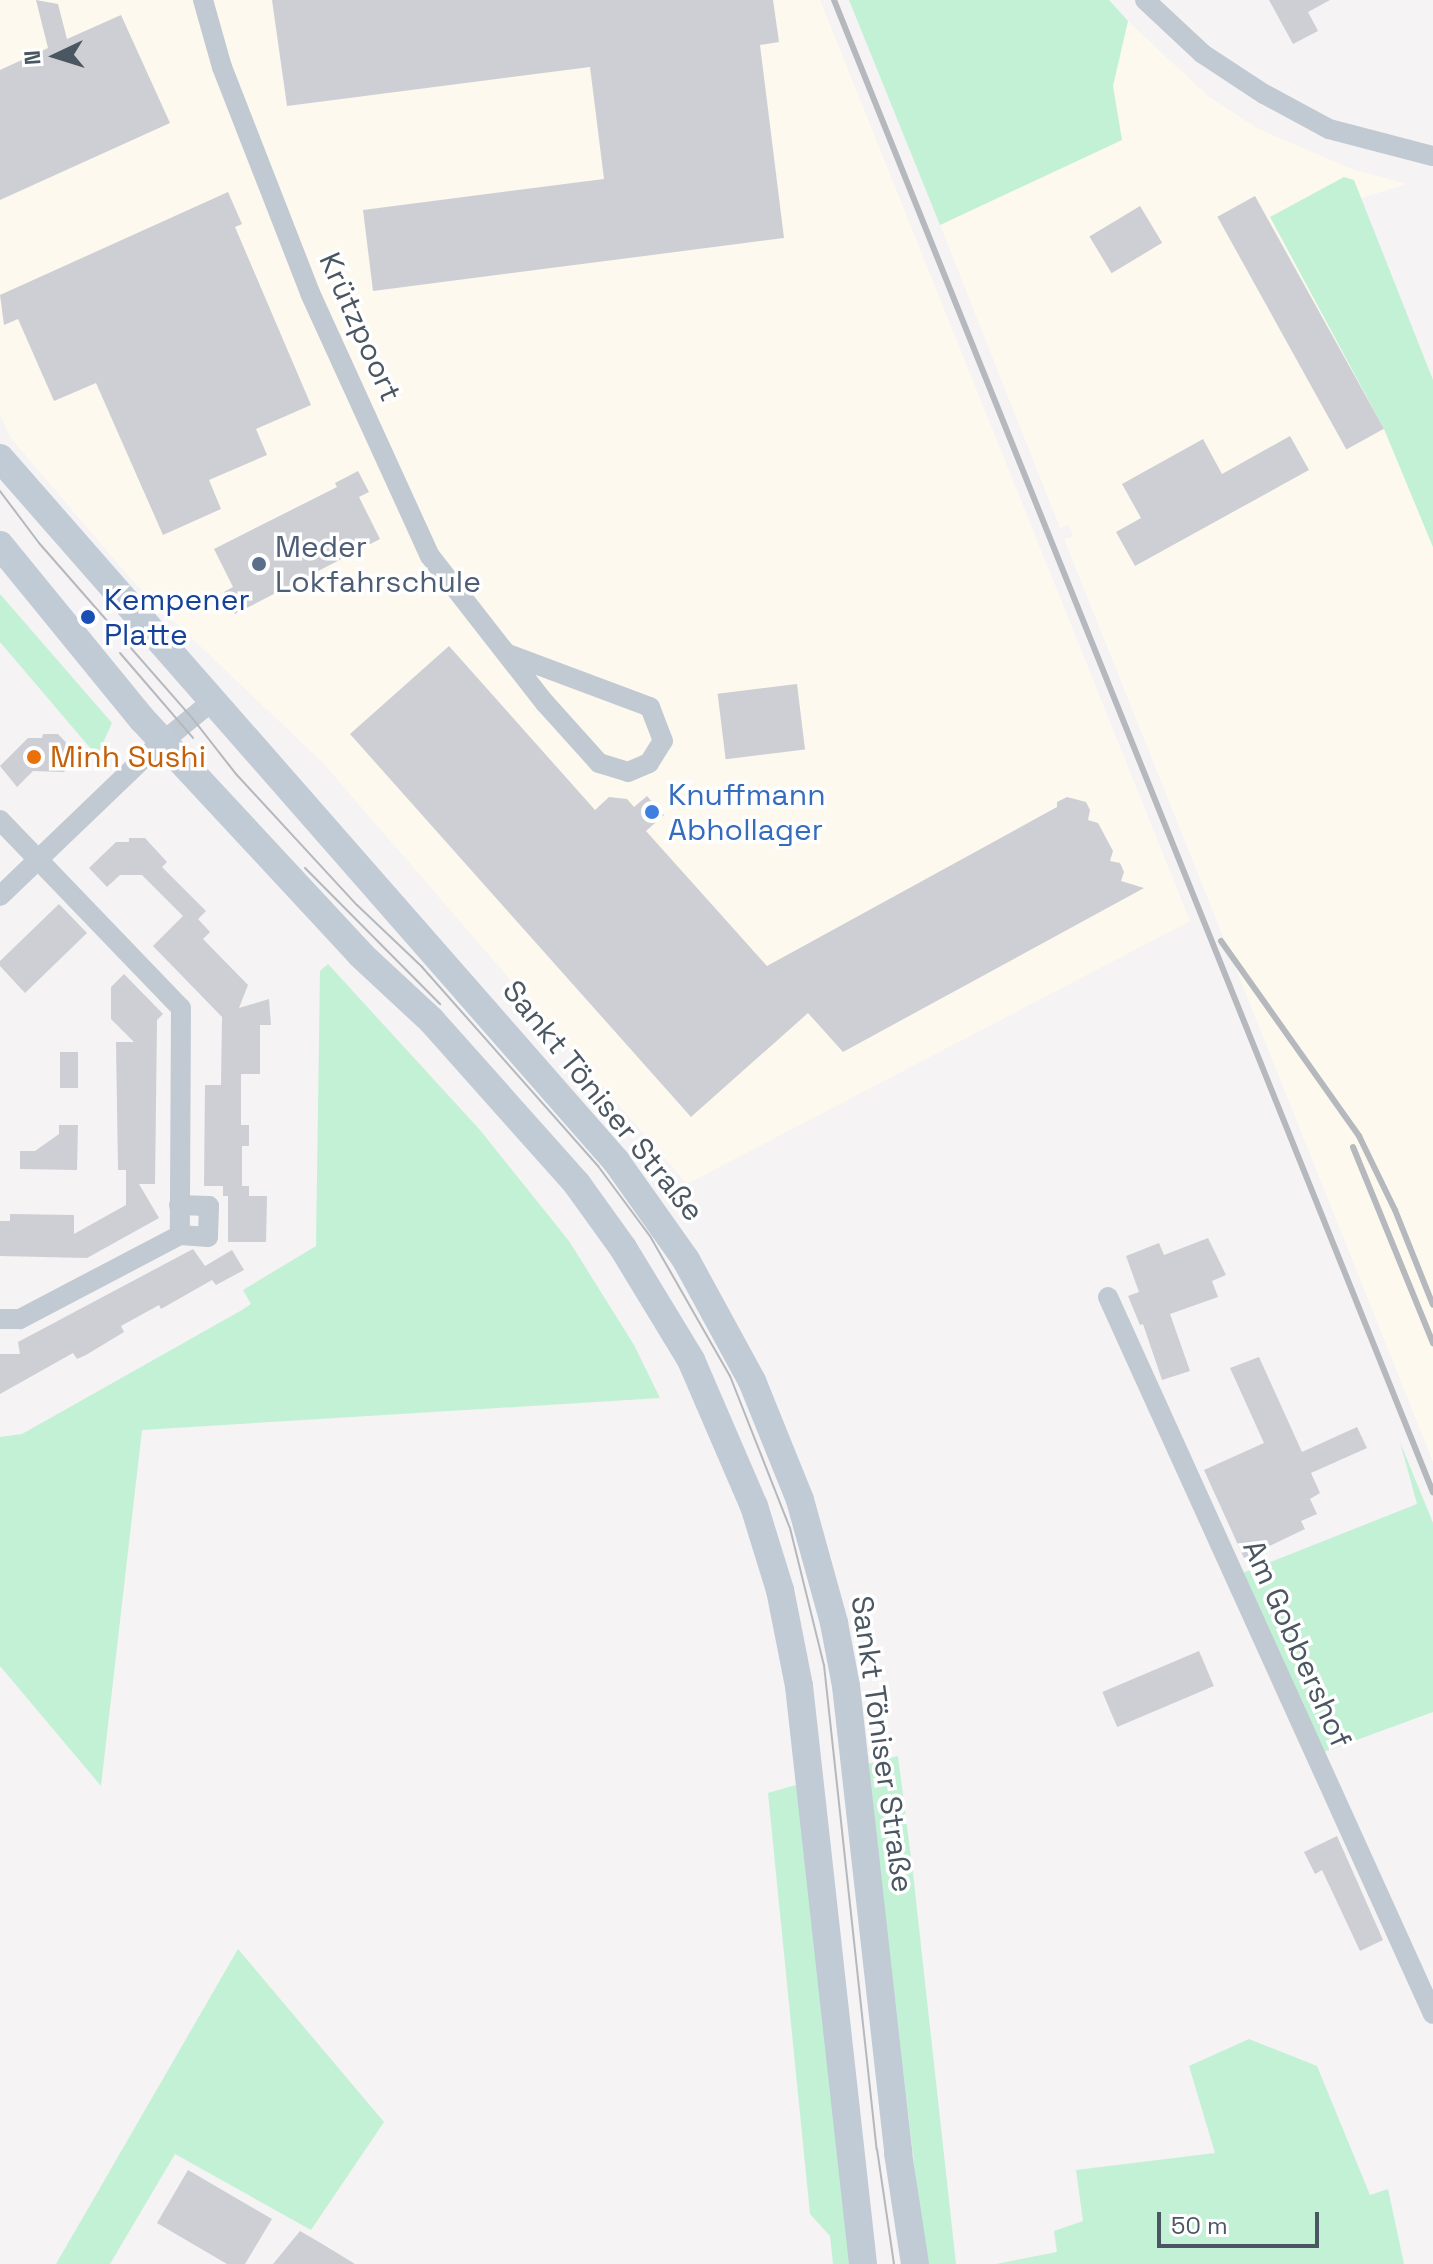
<!DOCTYPE html>
<html>
<head>
<meta charset="utf-8">
<style>
	body { margin:0 }
	#map { position:relative; width:1433px; height:2264px; overflow:hidden; background:#f5f3f3; font-family:"Space Grotesk",sans-serif }
	div>[style] { position:absolute }
	.commercial>* { inset:0; background:#fdf9ef }
	.green>* { inset:0; background:#c3f1d5 }
	.building>* { inset:0; background:#cdcfd5; transform-origin:0 0 }
	.street>* { height:20px; margin:-10px; padding:0 10px; transform-origin:10px; border-radius:10px; background:#c1cad2 }
	.secondary>* { height:28px; margin:-14px; padding:0 14px; transform-origin:14px; border-radius:14px; background:#c1cbd6 }
	.tram>* { height:2px; margin:-1px; padding:0 1px; transform-origin:1px; border-radius:1px; background:#b5b8bd }
	.rail>* { height:6px; margin:-3px; padding:0 3px; transform-origin:3px; border-radius:3px; background:#b5b8bd }
	.dots>* { width:22px; height:22px; translate:-50% -50%; box-sizing:border-box; border:4px solid #fff; border-radius:50% }
	span { translate:-50% -50%; white-space:nowrap; text-align:center; line-height:1.15; -webkit-text-stroke:7px #fff; paint-order:stroke }
	.street-label { font-size:30px; color:#4a5661 }
	.service-label { font-size:30px; color:#4e5e75 }
	.left { translate:0 -50%; text-align:left }
	.transit-label { font-size:30px; color:#164399 }
	.food-label { font-size:30px; color:#c56008 }
	.shop-label { font-size:30px; color:#366cbe }
	.north { position:absolute; left:16px; top:16px; width:80px; height:80px; -webkit-text-stroke:6px #fff; paint-order:stroke; rotate:266deg; font-size:22px; font-weight:700; line-height:32px; text-align:center; color:#4a5661 }
	.north::after { content:''; display:block; margin:auto; width:28px; height:36px; background:#4a5661; clip-path:polygon(50% 0,100% 100%,50% 72%,0 100%) }
	.scale { position:absolute; left:1157px; top:2212px; width:162px; height:36px; box-sizing:border-box; border:4px solid #4a5661; border-top:0; padding-left:10px; font-size:24px; line-height:28px; white-space:nowrap; color:#4a5661; -webkit-text-stroke:6px #fff; paint-order:stroke }
</style>
</head>
<body>
<div id="map">
	<div class="commercial">
		<div style="clip-path:polygon(0 0,820px 0,1190px 921px,687px 1184px,323px 763px,136px 585px,10px 437px,0 415px)"></div>
		<div style="clip-path:polygon(1128px 21px,1208px 96px,1257px 128px,1354px 170px,1407px 184px,1361px 198px,1354px 180px,1384px 429px,1433px 547px,1433px 1462px,1064px 539px,1073px 536px,1069px 525px,1060px 528px,940px 225px,1122px 140px,1113px 86px)"></div>
	</div>
	<div class="green">
		<div style="clip-path:polygon(849px 0,1109px 0,1128px 21px,1113px 86px,1122px 140px,940px 225px)"></div>
		<div style="clip-path:polygon(1344px 177px,1354px 180px,1433px 380px,1433px 547px,1384px 429px,1270px 217px)"></div>
		<div style="clip-path:polygon(0 594px,112px 723px,97px 756px,0 642px)"></div>
		<div style="clip-path:polygon(328px 964px,480px 1130px,569px 1241px,634px 1345px,660px 1398px,142px 1430px,101px 1786px,0 1666px,0 1437px,22px 1434px,242px 1310px,251px 1304px,243px 1290px,316px 1246px,320px 971px)"></div>
		<div style="clip-path:polygon(1400px 1442px,1433px 1523px,1433px 1712px,1321px 1753px,1240px 1574px,1417px 1504px)"></div>
		<div style="clip-path:polygon(898px 1756px,913px 1873px,956px 2264px,927px 2264px,924px 2250px,868px 1764px)"></div>
		<div style="clip-path:polygon(799px 1784px,851px 2264px,833px 2264px,830px 2236px,810px 2214px,768px 1793px)"></div>
		<div style="clip-path:polygon(238px 1949px,384px 2122px,311px 2230px,175px 2154px,110px 2264px,56px 2264px)"></div>
		<div style="clip-path:polygon(1249px 2039px,1317px 2066px,1370px 2195px,1388px 2189px,1404px 2264px,996px 2264px,1057px 2252px,1054px 2231px,1083px 2221px,1076px 2170px,1215px 2153px,1189px 2066px)"></div>
	</div>
	<div class="building">
		<div style="clip-path:polygon(36px 0,58px 4px,67px 39px,121px 15px,170px 123px,0 200px,0 70px,48px 48px)"></div>
		<div style="clip-path:polygon(272px 0,773px 0,779px 42px,760px 45px,784px 238px,373px 291px,363px 210px,604px 179px,590px 67px,287px 106px)"></div>
		<div style="clip-path:polygon(1269px 0,1330px 0,1308px 12px,1318px 31px,1293px 44px)"></div>
		<div style="clip-path:polygon(228px 192px,242px 224px,235px 227px,311px 405px,256px 429px,267px 455px,209px 480px,221px 509px,163px 535px,96px 383px,54px 401px,18px 319px,4px 325px,0 295px)"></div>
		<div style="left:1255px;top:196px;width:266px;height:43px;rotate:61deg"></div>
		<div style="left:1140px;top:206px;width:43px;height:59px;rotate:59deg"></div>
		<div style="clip-path:polygon(1290px 436px,1309px 470px,1135px 566px,1116px 532px,1141px 518px,1122px 484px,1203px 439px,1222px 474px)"></div>
		<div style="clip-path:polygon(358px 471px,369px 492px,359px 497px,380px 539px,235px 614px,224px 592px,233px 587px,214px 549px,337px 487px,335px 483px)"></div>
		<div style="clip-path:polygon(449px 646px,595px 810px,609px 797px,627px 799px,634px 807px,647px 796px,664px 815px,646px 831px,767px 966px,1057px 807px,1057px 802px,1067px 797px,1086px 802px,1090px 810px,1088px 820px,1098px 823px,1113px 851px,1110px 861px,1120px 863px,1124px 872px,1121px 881px,1144px 888px,843px 1052px,808px 1013px,691px 1117px,350px 734px)"></div>
		<div style="left:797px;top:684px;width:66px;height:80px;rotate:83deg"></div>
		<div style="clip-path:polygon(43px 734px,58px 734px,79px 756px,64px 772px,33px 771px,17px 787px,0 766px,28px 738px,42px 738px)"></div>
		<div style="clip-path:polygon(129px 838px,145px 838px,167px 862px,162px 867px,206px 911px,198px 919px,210px 932px,203px 939px,248px 985px,239px 1008px,269px 999px,271px 1025px,260px 1025px,260px 1074px,241px 1074px,241px 1125px,249px 1125px,249px 1146px,242px 1146px,242px 1186px,249px 1186px,249px 1196px,267px 1196px,266px 1242px,228px 1242px,228px 1196px,223px 1196px,223px 1186px,204px 1186px,205px 1085px,221px 1085px,222px 1017px,153px 946px,183px 916px,142px 875px,120px 875px,107px 887px,89px 868px,116px 842px,129px 842px)"></div>
		<div style="clip-path:polygon(59px 904px,87px 933px,25px 993px,0 966px,0 961px)"></div>
		<div style="clip-path:polygon(124px 974px,163px 1014px,157px 1020px,155px 1184px,139px 1184px,159px 1218px,87px 1258px,0 1256px,0 1221px,10px 1221px,10px 1214px,74px 1215px,74px 1234px,126px 1205px,126px 1170px,118px 1170px,116px 1042px,134px 1042px,111px 1019px,111px 987px)"></div>
		<div style="left:60px;top:1052px;width:18px;height:36px"></div>
		<div style="clip-path:polygon(59px 1125px,78px 1125px,77px 1170px,20px 1169px,20px 1151px,35px 1151px,59px 1134px)"></div>
		<div style="clip-path:polygon(1208px 1238px,1226px 1275px,1212px 1281px,1218px 1297px,1170px 1314px,1190px 1371px,1162px 1380px,1143px 1324px,1140px 1325px,1128px 1296px,1139px 1292px,1126px 1256px,1159px 1243px,1164px 1255px)"></div>
		<div style="clip-path:polygon(193px 1249px,205px 1266px,232px 1250px,244px 1270px,216px 1285px,212px 1280px,161px 1309px,159px 1305px,121px 1326px,124px 1332px,86px 1355px,77px 1359px,73px 1353px,0 1394px,0 1354px,20px 1354px,18px 1342px)"></div>
		<div style="clip-path:polygon(1259px 1357px,1302px 1452px,1357px 1427px,1367px 1448px,1311px 1473px,1320px 1493px,1310px 1499px,1317px 1514px,1301px 1521px,1305px 1529px,1244px 1558px,1204px 1470px,1264px 1443px,1230px 1368px)"></div>
		<div style="left:1199px;top:1651px;width:38px;height:105px;rotate:67deg"></div>
		<div style="clip-path:polygon(1337px 1836px,1383px 1940px,1360px 1951px,1322px 1870px,1315px 1874px,1304px 1852px)"></div>
		<div style="clip-path:polygon(188px 2170px,272px 2219px,245px 2264px,227px 2264px,157px 2223px)"></div>
		<div style="clip-path:polygon(300px 2231px,324px 2245px,355px 2264px,273px 2264px)"></div>
	</div>
	<div class="street">
		<div style="left:203px;top:0;width:70px;rotate:74.2deg"></div>
		<div style="left:222px;top:67px;width:243px;rotate:68.7deg"></div>
		<div style="left:310px;top:293px;width:289px;rotate:65.5deg"></div>
		<div style="left:430px;top:556px;width:187px;rotate:52deg"></div>
		<div style="left:545px;top:703px;width:81px;rotate:48deg"></div>
		<div style="left:599px;top:763px;width:30px;rotate:17deg"></div>
		<div style="left:628px;top:772px;width:23px;rotate:-23deg"></div>
		<div style="left:649px;top:763px;width:26px;rotate:-58deg"></div>
		<div style="left:663px;top:741px;width:36px;rotate:-111deg"></div>
		<div style="left:650px;top:707px;width:152px;rotate:-159.5deg"></div>
		<div style="left:1145px;top:0;width:79px;rotate:43deg"></div>
		<div style="left:1203px;top:54px;width:73px;rotate:33.3deg"></div>
		<div style="left:1264px;top:94px;width:74px;rotate:28.3deg"></div>
		<div style="left:1329px;top:129px;width:107px;rotate:14.6deg"></div>
		<div style="left:0;top:820px;width:261px;rotate:46.1deg"></div>
		<div style="left:181px;top:1008px;width:227px;rotate:90.3deg"></div>
		<div style="left:180px;top:1235px;width:181px;rotate:152.3deg"></div>
		<div style="left:20px;top:1319px;width:20px;rotate:180deg"></div>
		<div style="left:0;top:896px;width:207px;rotate:-43.8deg"></div>
		<div style="left:149px;top:753px;width:80px;rotate:-39.4deg"></div>
		<div style="left:179px;top:1205px;width:30px;rotate:2deg"></div>
		<div style="left:209px;top:1206px;width:31px;rotate:92deg"></div>
		<div style="left:208px;top:1237px;width:28px;rotate:-176deg"></div>
		<div style="left:1108px;top:1297px;width:787px;rotate:65.62deg"></div>
	</div>
	<div class="secondary">
		<div style="left:0;top:458px;width:935px;rotate:48.77deg"></div>
		<div style="left:616px;top:1161px;width:121px;rotate:54.7deg"></div>
		<div style="left:686px;top:1260px;width:138px;rotate:61.4deg"></div>
		<div style="left:752px;top:1381px;width:128px;rotate:68deg"></div>
		<div style="left:800px;top:1500px;width:128px;rotate:74.5deg"></div>
		<div style="left:834px;top:1623px;width:64px;rotate:79.2deg"></div>
		<div style="left:846px;top:1686px;width:470px;rotate:83.6deg"></div>
		<div style="left:898px;top:2153px;width:112px;rotate:81.3deg"></div>
		<div style="left:0;top:545px;width:225px;rotate:50.8deg"></div>
		<div style="left:142px;top:719px;width:322px;rotate:47.1deg"></div>
		<div style="left:361px;top:955px;width:96px;rotate:42.9deg"></div>
		<div style="left:431px;top:1020px;width:220px;rotate:48.3deg"></div>
		<div style="left:577px;top:1184px;width:79px;rotate:54.3deg"></div>
		<div style="left:623px;top:1248px;width:131px;rotate:58.7deg"></div>
		<div style="left:691px;top:1360px;width:159px;rotate:66.7deg"></div>
		<div style="left:754px;top:1506px;width:88px;rotate:72.8deg"></div>
		<div style="left:780px;top:1590px;width:98px;rotate:78.8deg"></div>
		<div style="left:799px;top:1686px;width:582px;rotate:83.68deg"></div>
	</div>
	<div class="tram">
		<div style="left:0;top:491px;width:65px;rotate:53.1deg"></div>
		<div style="left:39px;top:543px;width:234px;rotate:48.8deg"></div>
		<div style="left:193px;top:719px;width:70px;rotate:52deg"></div>
		<div style="left:236px;top:774px;width:178px;rotate:47.3deg"></div>
		<div style="left:357px;top:905px;width:90px;rotate:43.6deg"></div>
		<div style="left:422px;top:967px;width:266px;rotate:48.5deg"></div>
		<div style="left:598px;top:1166px;width:87px;rotate:53.4deg"></div>
		<div style="left:650px;top:1236px;width:161px;rotate:60.3deg"></div>
		<div style="left:730px;top:1376px;width:163px;rotate:68.5deg"></div>
		<div style="left:790px;top:1528px;width:141px;rotate:76.1deg"></div>
		<div style="left:824px;top:1665px;width:487px;rotate:83.8deg"></div>
		<div style="left:877px;top:2149px;width:116px;rotate:81.6deg"></div>
		<div style="left:120px;top:653px;width:112px;rotate:49.3deg"></div>
		<div style="left:305px;top:868px;width:192px;rotate:45.2deg"></div>
	</div>
	<div class="rail">
		<div style="left:834px;top:0;width:1608px;rotate:68.13deg"></div>
		<div style="left:1221px;top:941px;width:239px;rotate:54.7deg"></div>
		<div style="left:1359px;top:1136px;width:82px;rotate:64.1deg"></div>
		<div style="left:1395px;top:1210px;width:102px;rotate:68.2deg"></div>
		<div style="left:1353px;top:1147px;width:212px;rotate:67.8deg"></div>
	</div>
	<div class="dots">
		<div style="left:259px;top:564px;background:#5c6f8a"></div>
		<div style="left:88px;top:617px;background:#1a4fb4"></div>
		<div style="left:34px;top:757px;background:#e8710a"></div>
		<div style="left:652px;top:812px;background:#3f7fe0"></div>
	</div>
	<div class="street-label">
		<span style="left:360px;top:327px;rotate:66deg">Krützpoort</span>
		<span style="left:603px;top:1101px;rotate:51deg">Sankt Töniser Straße</span>
		<span style="left:1297px;top:1644px;rotate:66deg">Am Gobbershof</span>
		<span style="left:882px;top:1744px;rotate:82deg">Sankt Töniser Straße</span>
	</div>
	<div class="service-label">
		<span class="left" style="left:275px;top:564px">Meder<br>Lokfahrschule</span>
	</div>
	<div class="transit-label">
		<span class="left" style="left:104px;top:617px">Kempener<br>Platte</span>
	</div>
	<div class="food-label">
		<span class="left" style="left:50px;top:757px">Minh Sushi</span>
	</div>
	<div class="shop-label">
		<span class="left" style="left:668px;top:812px">Knuffmann<br>Abhollager</span>
	</div>
	<div class="north">N</div>
	<div class="scale">50 m</div>
</div>
</body>
</html>
